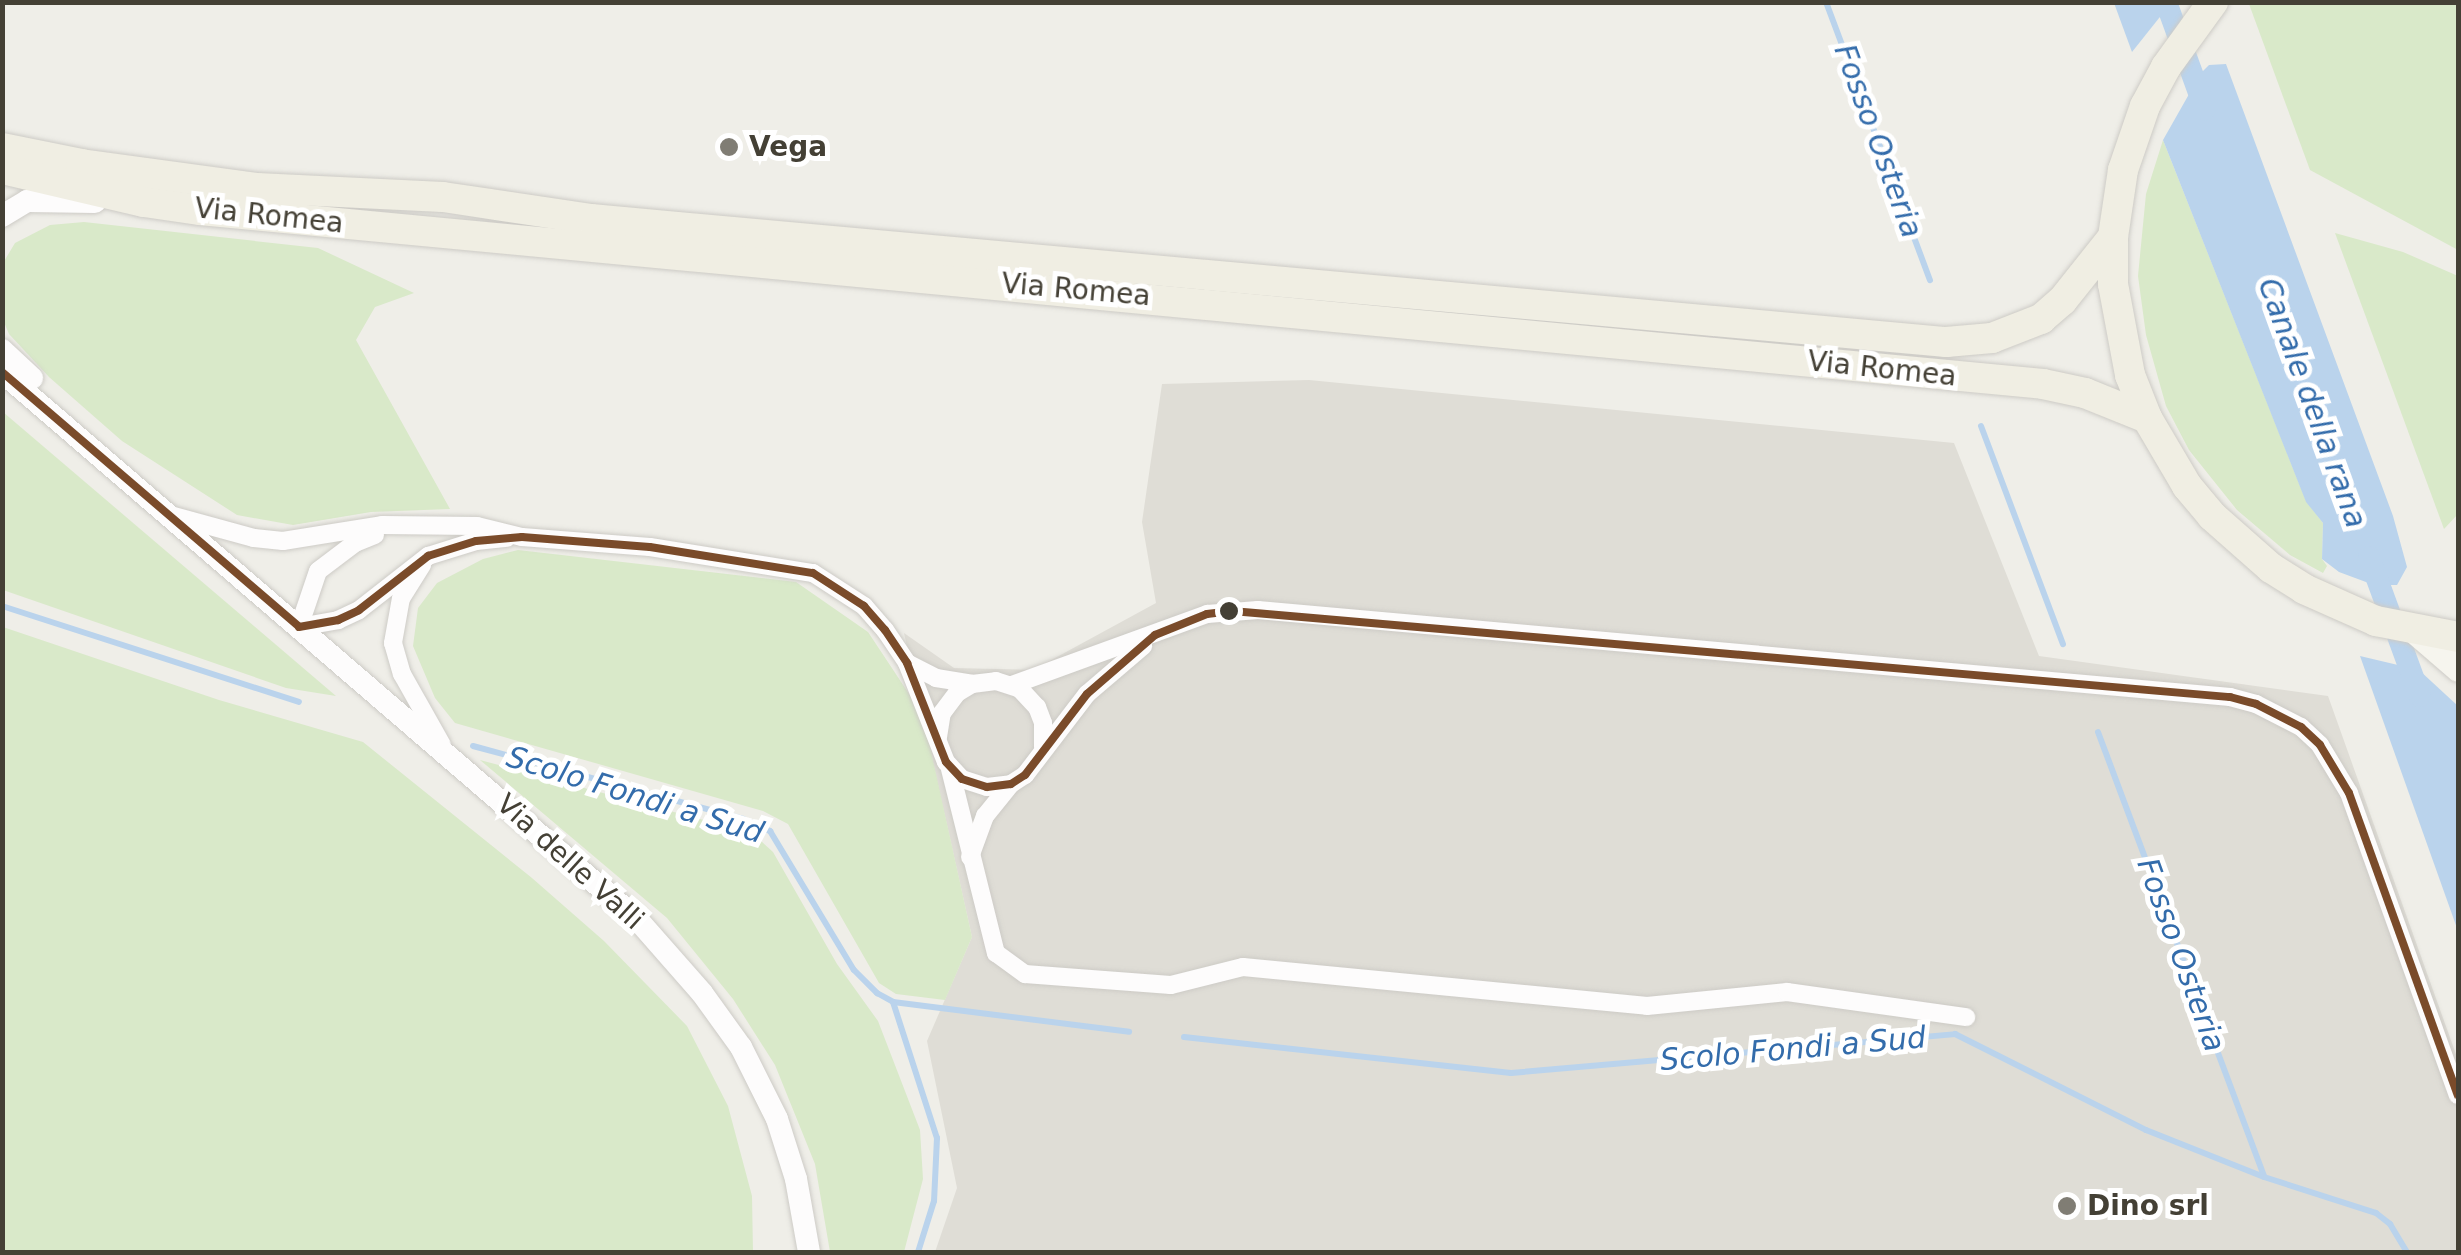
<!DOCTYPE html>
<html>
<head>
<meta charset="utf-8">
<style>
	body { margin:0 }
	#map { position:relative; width:2461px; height:1255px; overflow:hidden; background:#efeee8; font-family:"DejaVu Sans",sans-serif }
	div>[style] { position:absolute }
	.industrial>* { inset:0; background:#dfddd6 }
	.green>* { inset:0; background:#d9e9c9 }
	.water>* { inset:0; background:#bad3ec }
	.stream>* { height:6px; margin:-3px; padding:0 3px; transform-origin:3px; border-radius:3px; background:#bad3ec }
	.canal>* { height:22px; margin:-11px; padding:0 11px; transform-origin:11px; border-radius:11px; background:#bad3ec }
	.roads { filter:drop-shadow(0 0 2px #cdcbc6) drop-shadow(0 0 2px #cdcbc6) }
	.minor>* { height:18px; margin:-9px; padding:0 9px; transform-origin:9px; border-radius:9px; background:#fdfcfc }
	.tertiary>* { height:22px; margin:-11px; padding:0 11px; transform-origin:11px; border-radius:11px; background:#fdfcfc }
	.secondary>* { height:25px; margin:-12.5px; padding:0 12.5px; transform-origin:12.5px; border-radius:12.5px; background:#f6f5ee }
	.primary>* { height:30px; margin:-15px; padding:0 15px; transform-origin:15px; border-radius:15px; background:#f0eee3 }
	.bus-1>* { height:8px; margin:-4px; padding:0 4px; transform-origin:4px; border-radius:4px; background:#7a4b2a }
	.dots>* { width:28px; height:28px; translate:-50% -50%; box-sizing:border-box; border:5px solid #fff; border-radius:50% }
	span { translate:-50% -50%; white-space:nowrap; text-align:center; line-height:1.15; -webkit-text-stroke:10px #fff; paint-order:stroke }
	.poi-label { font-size:28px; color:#444035; font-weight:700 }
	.left { translate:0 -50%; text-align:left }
	.street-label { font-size:28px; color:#444035 }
	.water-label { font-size:30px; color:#336cab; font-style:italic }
	.frame { position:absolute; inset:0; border:5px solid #444035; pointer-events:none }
</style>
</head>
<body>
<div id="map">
	<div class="industrial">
		<div style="clip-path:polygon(1309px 380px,1954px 443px,2039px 656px,2328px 696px,2458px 1060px,2458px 1252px,935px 1252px,957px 1188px,927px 1041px,972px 937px,904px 633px,954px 668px,1033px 670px,1156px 603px,1142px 522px,1162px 384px)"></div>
	</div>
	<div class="green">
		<div style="clip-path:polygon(2458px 3px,2458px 250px,2310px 170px,2249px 4px)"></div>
		<div style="clip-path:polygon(2163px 140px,2306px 501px,2323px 523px,2322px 559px,2327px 566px,2323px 573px,2290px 555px,2237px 510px,2189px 450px,2166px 406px,2146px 335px,2138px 276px,2146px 194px)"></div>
		<div style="clip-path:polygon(84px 222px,318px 248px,414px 293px,375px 307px,356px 340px,450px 509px,371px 512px,293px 525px,237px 515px,122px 441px,49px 377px,9px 334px,3px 320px,3px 263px,15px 243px,50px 225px)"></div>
		<div style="clip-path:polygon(2335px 233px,2403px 252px,2458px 276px,2458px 514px,2444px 529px)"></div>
		<div style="clip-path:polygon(3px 412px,336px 696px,286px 688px,3px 590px)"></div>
		<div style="clip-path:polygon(518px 550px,796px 582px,868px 632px,923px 715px,972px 937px,945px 1000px,896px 994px,879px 983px,788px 824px,763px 811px,455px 723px,435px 698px,413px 646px,418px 608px,437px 583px,483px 559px)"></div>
		<div style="clip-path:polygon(3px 627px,219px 700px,363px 742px,532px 878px,604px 941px,687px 1026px,728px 1106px,752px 1196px,753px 1252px,3px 1252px)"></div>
		<div style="clip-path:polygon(480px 760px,752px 833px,773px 852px,837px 964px,878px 1021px,920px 1130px,923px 1179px,904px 1252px,830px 1252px,815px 1164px,775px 1065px,733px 999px,667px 918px)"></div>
	</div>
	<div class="water">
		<div style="clip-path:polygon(2114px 3px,2114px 2px,2171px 3px,2132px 52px)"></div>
		<div style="clip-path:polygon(2226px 64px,2393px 516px,2407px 567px,2397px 585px,2374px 585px,2339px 572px,2322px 559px,2323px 523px,2306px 502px,2163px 140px,2201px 73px,2209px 65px)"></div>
		<div style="clip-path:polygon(2360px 656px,2419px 670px,2458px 706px,2458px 931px)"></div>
	</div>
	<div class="stream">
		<div style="left:1826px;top:2px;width:297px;rotate:69.5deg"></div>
		<div style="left:1981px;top:426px;width:233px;rotate:69.4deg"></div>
		<div style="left:2px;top:606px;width:312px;rotate:17.9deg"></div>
		<div style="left:2098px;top:732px;width:474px;rotate:69.5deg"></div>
		<div style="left:473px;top:746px;width:280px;rotate:15.1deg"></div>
		<div style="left:743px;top:819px;width:30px;rotate:24deg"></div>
		<div style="left:770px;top:831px;width:162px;rotate:58.9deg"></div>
		<div style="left:854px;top:970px;width:33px;rotate:45deg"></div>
		<div style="left:877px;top:993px;width:18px;rotate:29deg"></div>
		<div style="left:893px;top:1002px;width:238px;rotate:7.2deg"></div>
		<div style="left:893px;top:1002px;width:143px;rotate:72.1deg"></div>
		<div style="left:937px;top:1138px;width:63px;rotate:92.7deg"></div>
		<div style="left:934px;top:1201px;width:53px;rotate:107.4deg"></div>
		<div style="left:1184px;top:1037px;width:329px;rotate:6.3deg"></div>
		<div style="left:1511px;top:1073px;width:446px;rotate:-5deg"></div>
		<div style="left:1955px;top:1034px;width:214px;rotate:26.7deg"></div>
		<div style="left:2146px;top:1130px;width:127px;rotate:21.7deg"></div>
		<div style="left:2264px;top:1177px;width:118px;rotate:17.8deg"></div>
		<div style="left:2376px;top:1213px;width:18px;rotate:38deg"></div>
		<div style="left:2390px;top:1224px;width:33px;rotate:59deg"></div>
	</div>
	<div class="canal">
		<div style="left:2166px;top:2px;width:114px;rotate:70deg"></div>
		<div style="left:2369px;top:557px;width:148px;rotate:69.9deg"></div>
	</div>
	<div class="roads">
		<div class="minor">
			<div style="left:170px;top:515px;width:87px;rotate:15.3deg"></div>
			<div style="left:254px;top:538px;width:29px;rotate:6deg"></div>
			<div style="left:283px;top:541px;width:100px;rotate:-9.2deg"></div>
			<div style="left:382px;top:525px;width:95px;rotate:0.6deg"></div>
			<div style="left:477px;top:526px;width:46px;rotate:13.7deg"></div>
			<div style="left:522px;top:537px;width:128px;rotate:4.5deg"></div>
			<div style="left:650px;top:547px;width:165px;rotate:9.1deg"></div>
			<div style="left:813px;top:573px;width:61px;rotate:32.9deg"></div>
			<div style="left:864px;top:606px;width:32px;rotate:49deg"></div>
			<div style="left:885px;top:630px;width:40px;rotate:56deg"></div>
			<div style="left:907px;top:663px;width:106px;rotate:68.5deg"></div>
			<div style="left:946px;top:762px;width:23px;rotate:47deg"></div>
			<div style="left:962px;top:779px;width:26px;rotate:18deg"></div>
			<div style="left:987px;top:787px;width:24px;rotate:-7deg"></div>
			<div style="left:1011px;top:784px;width:17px;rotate:-33deg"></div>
			<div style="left:1025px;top:775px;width:102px;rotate:-52.6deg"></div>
			<div style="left:1087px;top:694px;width:74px;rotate:-40.6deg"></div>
			<div style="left:375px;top:535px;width:22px;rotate:158deg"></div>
			<div style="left:355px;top:543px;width:46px;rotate:142.9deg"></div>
			<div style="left:318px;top:571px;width:59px;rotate:108.7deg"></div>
			<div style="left:299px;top:627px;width:40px;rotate:-10deg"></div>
			<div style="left:338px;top:620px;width:23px;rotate:-25deg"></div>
			<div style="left:359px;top:610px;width:88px;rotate:-38deg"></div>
			<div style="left:428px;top:556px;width:50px;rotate:-17.4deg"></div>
			<div style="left:476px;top:541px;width:31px;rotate:-6deg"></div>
			<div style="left:422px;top:565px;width:39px;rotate:122deg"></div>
			<div style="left:401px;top:598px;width:46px;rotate:100.1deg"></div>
			<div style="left:393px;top:643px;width:32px;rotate:74deg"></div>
			<div style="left:402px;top:674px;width:81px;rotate:60.6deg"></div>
			<div style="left:907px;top:663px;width:33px;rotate:27deg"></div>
			<div style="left:936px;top:678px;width:36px;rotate:9deg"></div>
			<div style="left:1012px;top:685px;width:208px;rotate:-20deg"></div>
			<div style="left:1207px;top:614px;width:51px;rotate:-4.5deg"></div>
			<div style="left:1258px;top:610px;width:976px;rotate:5.11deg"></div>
			<div style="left:2230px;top:697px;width:27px;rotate:15deg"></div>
			<div style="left:2256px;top:704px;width:51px;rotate:27.1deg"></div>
			<div style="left:2301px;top:727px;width:26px;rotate:43deg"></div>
			<div style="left:2320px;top:745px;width:56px;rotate:58.9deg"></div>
			<div style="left:2349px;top:793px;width:321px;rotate:70.2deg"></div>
			<div style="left:938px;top:737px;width:24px;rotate:-81deg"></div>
			<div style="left:942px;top:713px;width:25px;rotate:-53deg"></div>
			<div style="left:957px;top:693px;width:17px;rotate:-31deg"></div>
			<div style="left:972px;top:684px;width:24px;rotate:-7deg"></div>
			<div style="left:996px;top:681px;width:25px;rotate:18deg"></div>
			<div style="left:1020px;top:689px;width:25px;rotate:47deg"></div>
			<div style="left:1037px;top:707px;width:17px;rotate:69deg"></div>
			<div style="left:1043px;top:723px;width:24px;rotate:90deg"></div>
			<div style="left:950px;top:769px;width:190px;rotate:76deg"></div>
			<div style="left:996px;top:953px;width:36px;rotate:36deg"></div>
			<div style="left:1025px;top:974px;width:146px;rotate:4.3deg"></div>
			<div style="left:1171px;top:985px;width:74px;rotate:-14deg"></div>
			<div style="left:1243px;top:967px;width:406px;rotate:5.5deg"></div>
			<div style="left:1647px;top:1006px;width:141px;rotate:-5.7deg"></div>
			<div style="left:1787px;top:992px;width:181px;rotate:8deg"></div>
			<div style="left:970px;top:857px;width:44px;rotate:-69.9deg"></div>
			<div style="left:985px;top:816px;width:41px;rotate:-50.9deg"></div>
		</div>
		<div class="tertiary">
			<div style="left:2px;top:216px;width:29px;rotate:-31deg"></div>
			<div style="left:27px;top:201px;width:68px;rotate:0.8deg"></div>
			<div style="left:2px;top:350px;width:41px;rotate:43deg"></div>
			<div style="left:2px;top:372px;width:838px;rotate:40.74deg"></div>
			<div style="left:637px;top:919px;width:98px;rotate:48.7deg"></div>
			<div style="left:702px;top:993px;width:67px;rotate:54.2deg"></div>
			<div style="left:741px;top:1047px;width:80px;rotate:63.4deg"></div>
			<div style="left:777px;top:1119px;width:63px;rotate:72.4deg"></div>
			<div style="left:796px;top:1179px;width:74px;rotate:79.9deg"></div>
		</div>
		<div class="secondary">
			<div style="left:2414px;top:631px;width:58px;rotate:40.8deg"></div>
		</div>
		<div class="primary">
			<div style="left:2213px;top:2px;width:80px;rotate:125.9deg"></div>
			<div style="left:2166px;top:67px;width:44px;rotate:118.3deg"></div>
			<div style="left:2145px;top:106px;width:68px;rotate:109deg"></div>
			<div style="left:2123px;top:170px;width:68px;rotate:98.5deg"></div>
			<div style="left:2113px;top:237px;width:47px;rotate:90deg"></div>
			<div style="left:2113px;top:284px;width:93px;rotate:79.4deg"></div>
			<div style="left:2130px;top:375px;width:46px;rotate:68.4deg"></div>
			<div style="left:2147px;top:418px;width:79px;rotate:59.5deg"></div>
			<div style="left:2187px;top:486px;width:39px;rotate:50deg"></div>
			<div style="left:2212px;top:516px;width:79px;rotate:41.4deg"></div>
			<div style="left:2271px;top:568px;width:39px;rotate:32deg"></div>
			<div style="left:2304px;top:589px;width:79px;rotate:24deg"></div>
			<div style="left:2376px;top:621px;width:84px;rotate:11deg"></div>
			<div style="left:2px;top:148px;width:81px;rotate:11.4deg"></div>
			<div style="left:81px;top:164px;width:178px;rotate:7.8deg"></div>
			<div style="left:257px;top:188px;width:186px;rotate:2.8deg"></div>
			<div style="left:443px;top:197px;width:150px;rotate:8.5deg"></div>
			<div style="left:591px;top:219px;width:1361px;rotate:5.19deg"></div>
			<div style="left:1946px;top:342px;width:46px;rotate:-5deg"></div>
			<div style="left:1992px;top:338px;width:53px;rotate:-21.2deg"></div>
			<div style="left:2041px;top:319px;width:28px;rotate:-41deg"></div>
			<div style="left:2062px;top:301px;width:82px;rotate:-51.4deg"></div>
			<div style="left:2px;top:169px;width:146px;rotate:13.1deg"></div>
			<div style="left:144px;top:202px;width:57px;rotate:8.1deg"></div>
			<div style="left:200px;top:210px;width:1851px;rotate:5.39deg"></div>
			<div style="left:2043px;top:384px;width:43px;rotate:12.1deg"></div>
			<div style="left:2085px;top:393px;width:67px;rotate:22deg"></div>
		</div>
	</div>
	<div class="bus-1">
		<div style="left:2px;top:372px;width:391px;rotate:40.6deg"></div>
		<div style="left:299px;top:627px;width:40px;rotate:-10deg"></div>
		<div style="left:338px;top:620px;width:23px;rotate:-25deg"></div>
		<div style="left:359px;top:610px;width:88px;rotate:-38deg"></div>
		<div style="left:428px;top:556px;width:50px;rotate:-17.4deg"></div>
		<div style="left:476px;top:541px;width:46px;rotate:-5deg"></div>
		<div style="left:522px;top:537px;width:128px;rotate:4.5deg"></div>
		<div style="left:650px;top:547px;width:165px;rotate:9.1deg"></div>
		<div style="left:813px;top:573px;width:61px;rotate:32.9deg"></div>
		<div style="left:864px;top:606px;width:32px;rotate:49deg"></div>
		<div style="left:885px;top:630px;width:40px;rotate:56deg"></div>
		<div style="left:907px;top:663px;width:106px;rotate:68.5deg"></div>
		<div style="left:946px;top:762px;width:23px;rotate:47deg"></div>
		<div style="left:962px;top:779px;width:26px;rotate:18deg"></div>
		<div style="left:987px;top:787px;width:24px;rotate:-7deg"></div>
		<div style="left:1011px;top:784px;width:17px;rotate:-33deg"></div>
		<div style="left:1025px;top:775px;width:102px;rotate:-52.6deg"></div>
		<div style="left:1087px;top:694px;width:90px;rotate:-40.9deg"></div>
		<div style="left:1155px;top:635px;width:56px;rotate:-22deg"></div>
		<div style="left:1207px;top:614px;width:25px;rotate:-7deg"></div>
		<div style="left:1232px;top:611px;width:1002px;rotate:4.93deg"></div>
		<div style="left:2230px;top:697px;width:27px;rotate:15deg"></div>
		<div style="left:2256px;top:704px;width:51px;rotate:27.1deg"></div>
		<div style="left:2301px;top:727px;width:26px;rotate:43deg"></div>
		<div style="left:2320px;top:745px;width:56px;rotate:58.9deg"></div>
		<div style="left:2349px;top:793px;width:321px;rotate:70.2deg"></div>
	</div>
	<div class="dots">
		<div style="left:729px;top:147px;background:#807d74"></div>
		<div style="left:1229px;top:611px;background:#444035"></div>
		<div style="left:2067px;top:1206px;background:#807d74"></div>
	</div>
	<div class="poi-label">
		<span class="left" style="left:749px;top:147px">Vega</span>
		<span class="left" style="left:2087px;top:1206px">Dino srl</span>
	</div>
	<div class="street-label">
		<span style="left:269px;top:216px;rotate:6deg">Via Romea</span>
		<span style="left:1076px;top:290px;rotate:5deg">Via Romea</span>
		<span style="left:1882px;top:369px;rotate:6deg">Via Romea</span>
		<span style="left:570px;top:862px;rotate:42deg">Via delle Valli</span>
	</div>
	<div class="water-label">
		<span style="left:1878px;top:141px;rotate:70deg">Fosso Osteria</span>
		<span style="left:2312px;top:403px;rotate:70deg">Canale della rana</span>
		<span style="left:635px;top:795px;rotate:17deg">Scolo Fondi a Sud</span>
		<span style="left:2181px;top:955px;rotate:70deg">Fosso Osteria</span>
		<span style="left:1793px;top:1049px;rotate:-5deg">Scolo Fondi a Sud</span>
	</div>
	<div class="frame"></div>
</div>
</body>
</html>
